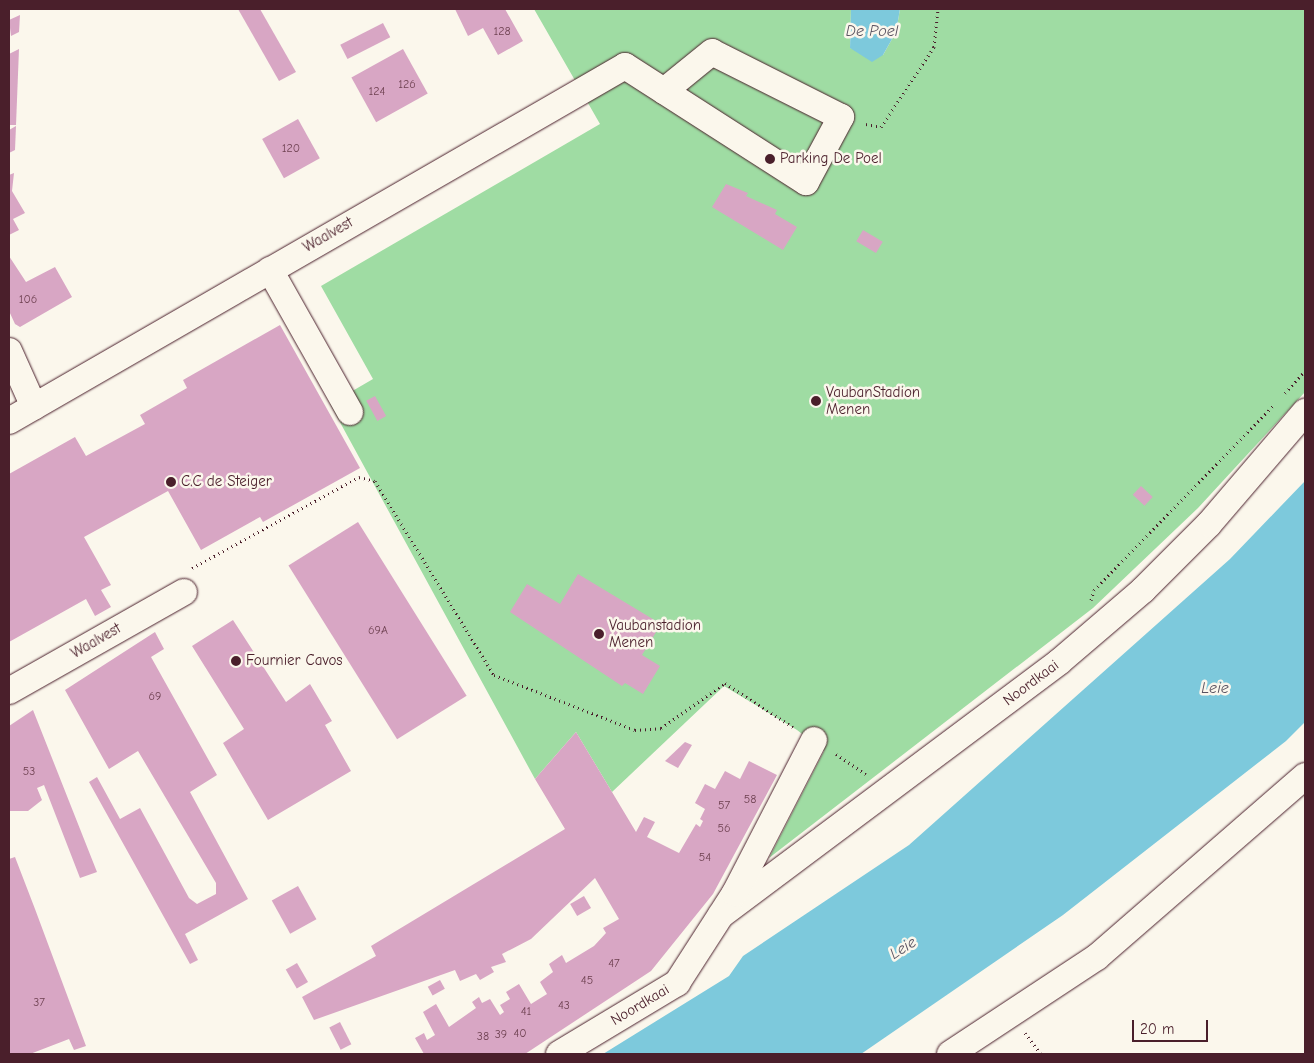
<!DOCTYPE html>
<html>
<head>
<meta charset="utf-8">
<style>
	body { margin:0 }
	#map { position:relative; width:1314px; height:1063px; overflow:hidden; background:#fbf7ec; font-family:"Comic Neue",sans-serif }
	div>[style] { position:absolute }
	.green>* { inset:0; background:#9fdca3 }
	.water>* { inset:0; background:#7dc9dc }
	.building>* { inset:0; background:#d8a6c4; transform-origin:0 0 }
	.path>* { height:3px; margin-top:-1.5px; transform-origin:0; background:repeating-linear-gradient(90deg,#4a1f2b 0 1px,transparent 0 5px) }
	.roads { filter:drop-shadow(0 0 1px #4a1f2b) drop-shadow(0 0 1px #4a1f2b) }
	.minor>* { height:26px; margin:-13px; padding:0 13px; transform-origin:13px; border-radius:13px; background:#fbf7ec }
	.dots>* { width:14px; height:14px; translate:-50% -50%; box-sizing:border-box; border:2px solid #fbf7ec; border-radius:50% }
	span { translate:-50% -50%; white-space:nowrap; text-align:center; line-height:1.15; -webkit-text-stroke:5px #fbf7ec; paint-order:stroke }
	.number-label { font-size:12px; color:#6e4151 }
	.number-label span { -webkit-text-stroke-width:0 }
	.poi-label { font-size:15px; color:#4a1f2b }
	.left { translate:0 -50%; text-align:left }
	.street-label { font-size:15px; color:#4a1f2b }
	.water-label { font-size:16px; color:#595260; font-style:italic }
	.frame { position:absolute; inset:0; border:10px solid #4a1f2b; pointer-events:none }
	.scale { position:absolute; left:1132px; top:1020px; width:76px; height:22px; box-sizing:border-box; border:2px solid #4a1f2b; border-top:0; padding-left:6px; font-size:15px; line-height:18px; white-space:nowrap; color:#4a1f2b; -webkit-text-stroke:4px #fbf7ec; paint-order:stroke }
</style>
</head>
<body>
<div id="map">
	<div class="green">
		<div style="clip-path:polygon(534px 9px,851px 9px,850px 48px,883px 55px,896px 32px,900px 9px,1305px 9px,1305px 392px,1198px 508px,1093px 608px,769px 858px,824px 751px,797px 730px,724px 686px,612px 792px,576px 732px,535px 779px,330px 404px,373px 379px,321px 286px,600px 124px)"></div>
	</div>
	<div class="water">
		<div style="clip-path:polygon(851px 9px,900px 9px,896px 32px,883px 55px,872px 62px,850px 48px)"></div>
		<div style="clip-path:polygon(1305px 481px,1305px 722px,1286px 741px,1063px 915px,861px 1054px,603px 1054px,729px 976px,743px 956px,909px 845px,1230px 559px)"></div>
	</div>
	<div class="building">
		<div style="clip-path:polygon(238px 9px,260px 9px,296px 72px,279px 81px)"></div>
		<div style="clip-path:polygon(455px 9px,505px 9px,523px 41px,498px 55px,483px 28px,468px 36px)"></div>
		<div style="clip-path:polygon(20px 15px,19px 32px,11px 36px,9px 20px)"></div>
		<div style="left:383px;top:23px;width:16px;height:48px;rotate:63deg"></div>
		<div style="clip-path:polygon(19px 49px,16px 125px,9px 125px,9px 54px)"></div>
		<div style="left:403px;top:49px;width:51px;height:59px;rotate:61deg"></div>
		<div style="left:298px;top:119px;width:45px;height:41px;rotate:61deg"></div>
		<div style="clip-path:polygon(16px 126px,15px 150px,9px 153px,9px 130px)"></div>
		<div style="clip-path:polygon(14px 173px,12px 191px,25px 213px,13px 219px,19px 230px,9px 235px,9px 175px)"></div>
		<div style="clip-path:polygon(726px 184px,748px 193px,746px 196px,777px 210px,775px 214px,797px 227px,783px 250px,712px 207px)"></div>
		<div style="left:863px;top:230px;width:23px;height:13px;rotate:31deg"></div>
		<div style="clip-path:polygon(9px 256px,26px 282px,55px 267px,72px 297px,20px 327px,15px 324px,9px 311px)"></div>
		<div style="clip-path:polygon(280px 325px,360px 468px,263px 522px,260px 517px,201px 550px,168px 491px,84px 537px,111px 585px,101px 590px,111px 607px,95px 616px,86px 599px,9px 642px,9px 474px,75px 437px,86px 456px,145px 424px,140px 415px,187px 388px,183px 380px)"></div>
		<div style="left:375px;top:396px;width:23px;height:10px;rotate:61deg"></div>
		<div style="left:1141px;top:486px;width:16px;height:12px;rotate:43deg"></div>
		<div style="left:358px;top:522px;width:205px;height:82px;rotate:58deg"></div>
		<div style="clip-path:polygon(578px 574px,661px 624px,642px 655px,660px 666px,643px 694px,625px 683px,622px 686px,510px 612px,527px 584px,560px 604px)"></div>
		<div style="clip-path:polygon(233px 620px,286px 702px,310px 684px,332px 721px,325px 725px,351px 771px,268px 820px,223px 743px,244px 729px,192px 646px)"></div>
		<div style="clip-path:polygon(155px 632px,164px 649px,151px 657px,217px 775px,190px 792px,248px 899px,185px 934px,198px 960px,190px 964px,89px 782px,97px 777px,120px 819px,140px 808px,189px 898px,197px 904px,216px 894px,216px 883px,138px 751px,109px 769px,65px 690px)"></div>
		<div style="clip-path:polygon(33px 710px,97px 872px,80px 878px,44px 785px,37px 788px,42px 800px,28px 811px,9px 811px,9px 726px)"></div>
		<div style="clip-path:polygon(576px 732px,636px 832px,644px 817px,655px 822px,647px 837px,679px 853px,696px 824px,700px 827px,703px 821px,700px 819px,705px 809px,695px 803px,705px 784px,715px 789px,725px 771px,740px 779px,749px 761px,777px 775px,713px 894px,651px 971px,525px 1054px,424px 1054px,415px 1038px,424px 1033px,427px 1040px,435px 1035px,423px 1012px,436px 1004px,449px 1027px,476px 1008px,472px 1002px,479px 997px,482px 1003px,490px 999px,500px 1015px,504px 1012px,500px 1005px,510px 999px,506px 992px,519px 984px,531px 1004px,547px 994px,540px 982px,553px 972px,549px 964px,562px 955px,566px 963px,594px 946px,606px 933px,603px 928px,619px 919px,595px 878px,531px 939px,502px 954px,506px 962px,491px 967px,494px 972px,480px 980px,476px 974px,460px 981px,455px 970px,314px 1020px,302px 997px,376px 956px,371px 946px,565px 829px,535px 779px)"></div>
		<div style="clip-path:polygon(685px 742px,692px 745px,678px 768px,665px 761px)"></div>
		<div style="clip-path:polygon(15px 857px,35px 909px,86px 1046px,74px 1050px,69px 1039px,30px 1054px,9px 1054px,9px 859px)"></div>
		<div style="left:298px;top:886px;width:38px;height:30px;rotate:61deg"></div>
		<div style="left:584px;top:896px;width:14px;height:16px;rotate:60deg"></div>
		<div style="left:297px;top:963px;width:22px;height:13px;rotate:60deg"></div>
		<div style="left:440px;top:980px;width:10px;height:14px;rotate:61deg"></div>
		<div style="left:340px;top:1022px;width:25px;height:12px;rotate:63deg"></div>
	</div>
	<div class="path">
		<div style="left:866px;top:124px;width:15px;rotate:11deg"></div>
		<div style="left:881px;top:127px;width:96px;rotate:-56.5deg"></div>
		<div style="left:934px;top:47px;width:38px;rotate:-84deg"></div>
		<div style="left:1285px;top:393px;width:30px;rotate:-48deg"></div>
		<div style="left:192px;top:568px;width:190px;rotate:-28.6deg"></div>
		<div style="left:359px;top:477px;width:16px;rotate:14deg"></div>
		<div style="left:375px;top:481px;width:228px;rotate:58.5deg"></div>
		<div style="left:494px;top:675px;width:151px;rotate:21.3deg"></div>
		<div style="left:635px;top:730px;width:26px;rotate:-4deg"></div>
		<div style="left:661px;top:728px;width:78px;rotate:-35.1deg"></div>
		<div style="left:725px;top:683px;width:81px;rotate:32.9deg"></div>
		<div style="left:1091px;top:600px;width:10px;rotate:-73deg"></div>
		<div style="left:1094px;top:590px;width:258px;rotate:-45.8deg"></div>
		<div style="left:836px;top:754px;width:36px;rotate:34deg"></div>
		<div style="left:1025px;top:1033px;width:26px;rotate:53deg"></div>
	</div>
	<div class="roads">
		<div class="minor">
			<div style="left:270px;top:270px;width:163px;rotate:60.6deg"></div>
			<div style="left:9px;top:351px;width:61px;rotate:65.9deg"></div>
			<div style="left:9px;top:421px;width:711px;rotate:-29.95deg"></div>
			<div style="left:625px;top:66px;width:215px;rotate:32.7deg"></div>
			<div style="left:806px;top:182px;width:74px;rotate:-61.7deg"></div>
			<div style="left:841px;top:117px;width:144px;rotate:-153.3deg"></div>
			<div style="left:712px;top:52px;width:62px;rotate:140.9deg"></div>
			<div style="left:9px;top:691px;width:201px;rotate:-29.5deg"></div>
			<div style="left:721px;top:915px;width:422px;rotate:-36.8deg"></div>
			<div style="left:1059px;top:662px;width:111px;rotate:-40.6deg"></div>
			<div style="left:1143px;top:590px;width:93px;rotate:-45deg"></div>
			<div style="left:1209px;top:524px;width:148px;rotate:-49.4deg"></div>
			<div style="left:559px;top:1054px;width:138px;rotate:-31deg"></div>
			<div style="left:677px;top:983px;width:107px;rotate:-57.2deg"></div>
			<div style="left:735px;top:893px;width:172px;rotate:-62.7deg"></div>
			<div style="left:950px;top:1054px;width:176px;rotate:-33.4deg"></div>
			<div style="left:1097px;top:957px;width:276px;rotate:-41deg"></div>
		</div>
	</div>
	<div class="dots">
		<div style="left:770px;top:159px;background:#4a1f2b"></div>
		<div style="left:816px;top:401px;background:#4a1f2b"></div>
		<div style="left:171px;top:482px;background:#4a1f2b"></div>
		<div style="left:599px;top:634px;background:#4a1f2b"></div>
		<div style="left:236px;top:661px;background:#4a1f2b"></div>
	</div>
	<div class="number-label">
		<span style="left:502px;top:32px">128</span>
		<span style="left:407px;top:85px">126</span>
		<span style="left:377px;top:92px">124</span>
		<span style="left:291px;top:149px">120</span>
		<span style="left:28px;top:300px">106</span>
		<span style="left:378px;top:631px">69A</span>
		<span style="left:155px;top:697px">69</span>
		<span style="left:29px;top:772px">53</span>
		<span style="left:750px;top:800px">58</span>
		<span style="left:724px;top:806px">57</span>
		<span style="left:724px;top:829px">56</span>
		<span style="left:705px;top:858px">54</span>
		<span style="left:614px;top:964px">47</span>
		<span style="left:587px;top:981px">45</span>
		<span style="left:39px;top:1003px">37</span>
		<span style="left:564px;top:1006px">43</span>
		<span style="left:526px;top:1012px">41</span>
		<span style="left:520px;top:1034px">40</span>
		<span style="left:501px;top:1035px">39</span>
		<span style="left:483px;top:1037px">38</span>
	</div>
	<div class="poi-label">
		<span class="left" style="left:780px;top:159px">Parking De Poel</span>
		<span class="left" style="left:826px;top:401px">VaubanStadion<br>Menen</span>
		<span class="left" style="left:181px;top:482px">C.C de Steiger</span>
		<span class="left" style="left:609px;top:634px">Vaubanstadion<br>Menen</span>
		<span class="left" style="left:246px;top:661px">Fournier Cavos</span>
	</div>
	<div class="street-label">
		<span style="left:328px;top:235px;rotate:-30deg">Waalvest</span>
		<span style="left:96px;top:641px;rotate:-30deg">Waalvest</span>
		<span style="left:1031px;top:683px;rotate:-37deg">Noordkaai</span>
		<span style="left:640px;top:1005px;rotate:-31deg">Noordkaai</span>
	</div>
	<div class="water-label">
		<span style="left:872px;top:31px">De Poel</span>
		<span style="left:1215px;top:688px">Leie</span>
		<span style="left:903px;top:948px;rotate:-32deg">Leie</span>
	</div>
	<div class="frame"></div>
	<div class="scale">20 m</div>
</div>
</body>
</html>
